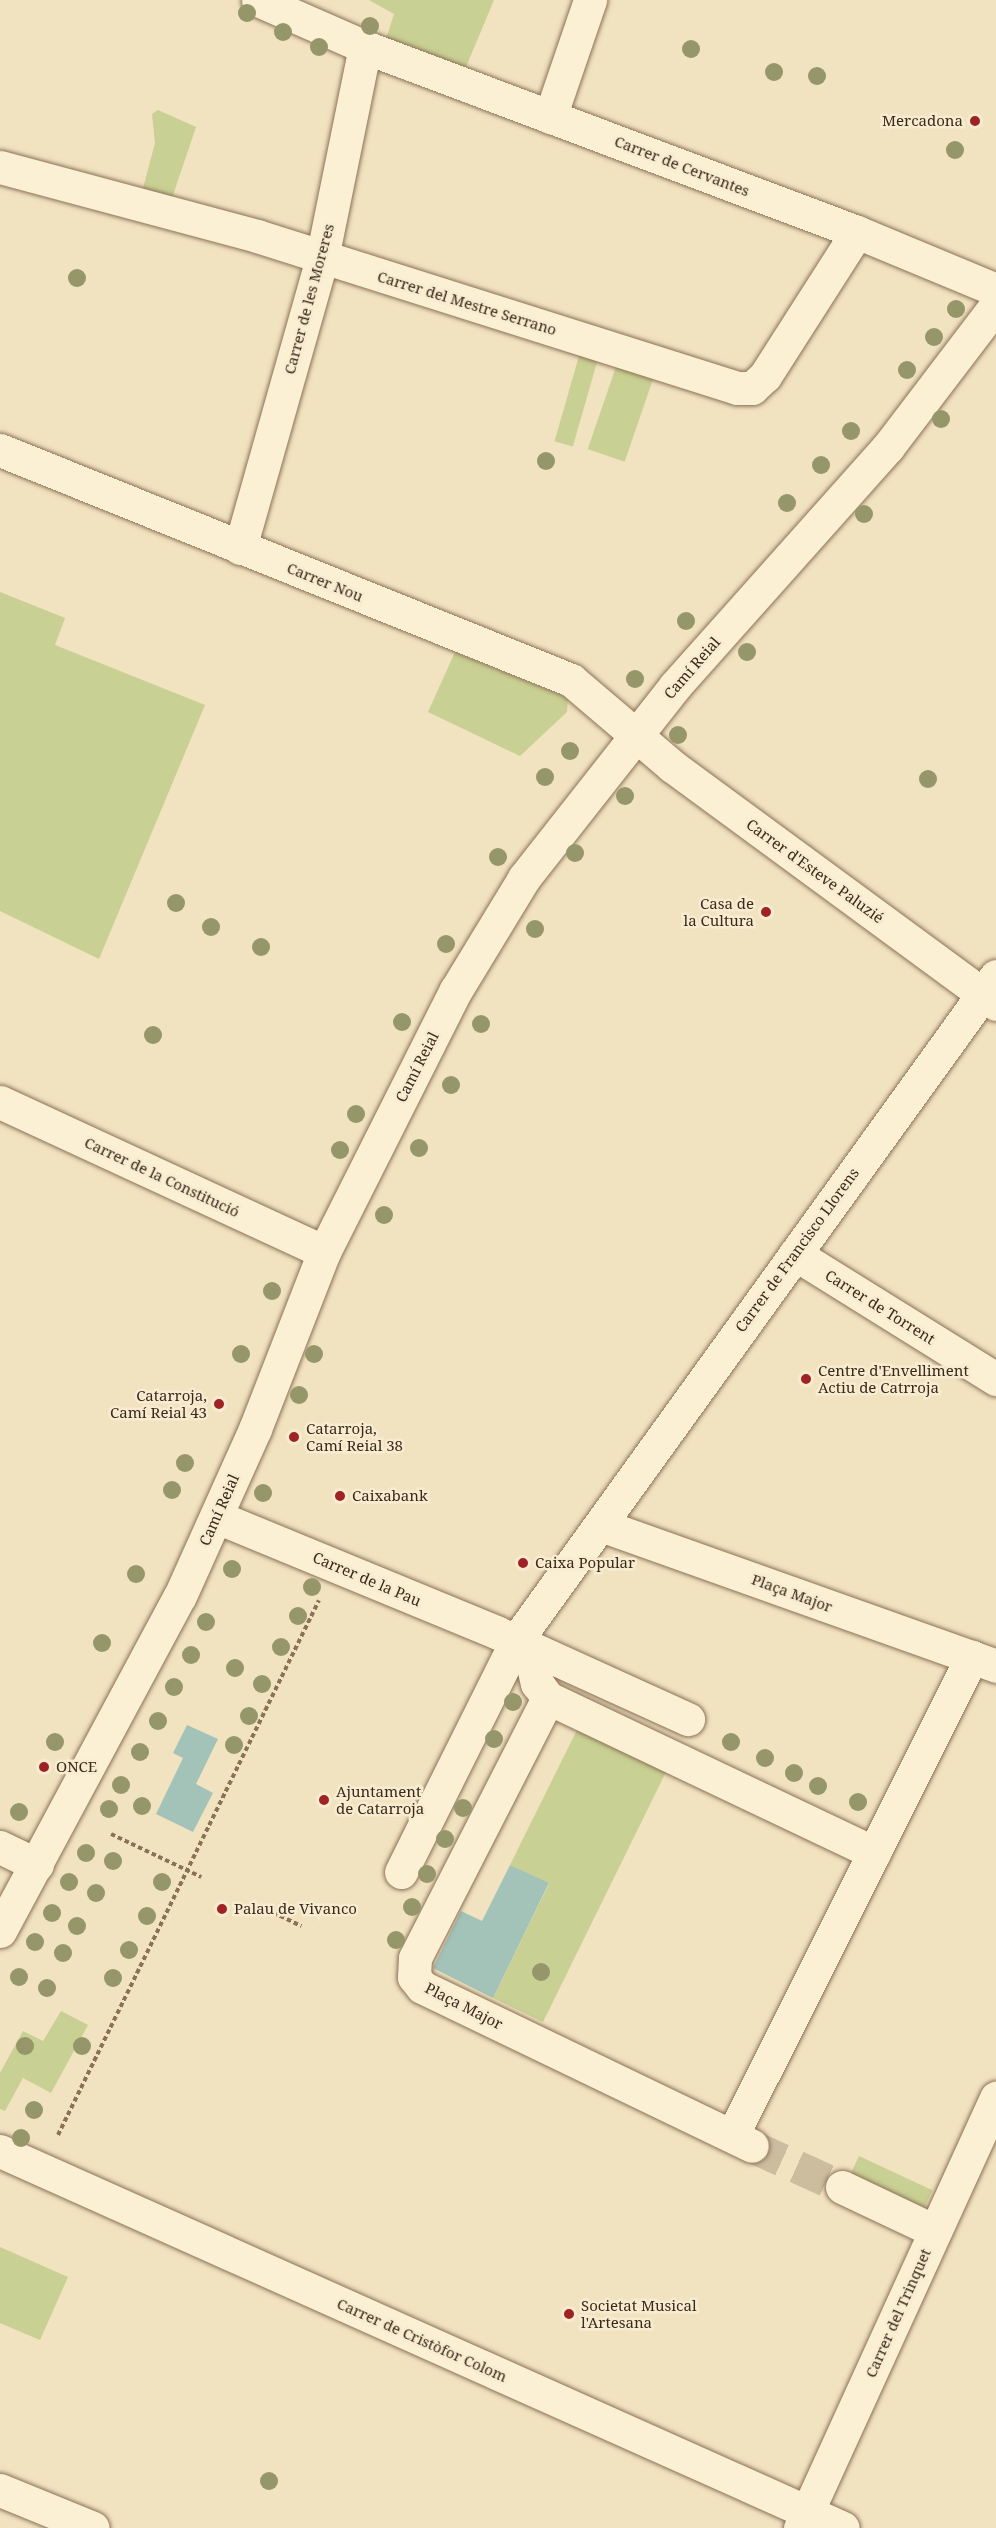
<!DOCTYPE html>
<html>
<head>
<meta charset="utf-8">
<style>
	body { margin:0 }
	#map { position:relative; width:996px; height:2528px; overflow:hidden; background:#f1e2c0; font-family:"Noto Serif",serif }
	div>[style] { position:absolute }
	.green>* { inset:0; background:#c9d093; transform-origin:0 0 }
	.water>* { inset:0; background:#a3c3b9 }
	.minor-tunnel>* { height:33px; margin-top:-16.5px; transform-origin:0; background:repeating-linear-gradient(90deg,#ccbd9f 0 33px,transparent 0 49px) }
	.path>* { height:4px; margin-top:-2px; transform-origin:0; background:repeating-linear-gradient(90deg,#8b7257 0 4.5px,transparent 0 7.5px) }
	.roads { filter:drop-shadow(0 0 2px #8b7257) drop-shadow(0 0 2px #8b7257) }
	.minor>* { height:33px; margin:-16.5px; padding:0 16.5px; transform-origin:16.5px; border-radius:16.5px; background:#fbefd4 }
	.trees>* { width:18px; height:18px; margin:-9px; border-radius:50%; background:#959669 }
	.dots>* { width:16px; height:16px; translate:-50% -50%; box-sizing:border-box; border:3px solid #f8ecd0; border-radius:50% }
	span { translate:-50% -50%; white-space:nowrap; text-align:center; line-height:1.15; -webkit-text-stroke:5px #f8ecd0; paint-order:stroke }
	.poi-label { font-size:15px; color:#3a2a1c }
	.right { translate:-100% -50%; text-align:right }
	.left { translate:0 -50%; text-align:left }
	.street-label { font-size:15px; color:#3a2a1c }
</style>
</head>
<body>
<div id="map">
	<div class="green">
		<div style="clip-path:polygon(369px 0,494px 0,466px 67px,386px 39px,394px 14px)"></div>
		<div style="clip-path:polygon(158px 110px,196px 127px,171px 201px,142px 192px,155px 143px,152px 114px)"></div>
		<div style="left:581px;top:349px;width:19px;height:96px;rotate:16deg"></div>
		<div style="left:618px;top:361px;width:39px;height:93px;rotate:19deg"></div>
		<div style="clip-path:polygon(0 592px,65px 618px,55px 645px,205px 705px,99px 959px,0 911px)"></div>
		<div style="clip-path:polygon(455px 652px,568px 698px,567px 712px,520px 756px,428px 712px)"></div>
		<div style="clip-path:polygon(578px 1728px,666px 1772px,543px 2022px,493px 1998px,549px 1884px,510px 1865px)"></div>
		<div style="clip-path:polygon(61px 2011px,88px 2025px,51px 2093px,23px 2078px,5px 2111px,0 2109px,0 2073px,23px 2031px,43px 2041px)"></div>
		<div style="left:859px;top:2156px;width:81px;height:19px;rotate:25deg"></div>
		<div style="clip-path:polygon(0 2247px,68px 2277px,40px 2340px,0 2323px)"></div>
	</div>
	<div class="water">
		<div style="clip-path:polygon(187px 1725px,218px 1739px,196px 1784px,213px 1793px,193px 1832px,156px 1814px,183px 1758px,173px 1753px)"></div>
		<div style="clip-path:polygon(510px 1865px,549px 1883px,493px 1998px,433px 1968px,461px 1911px,482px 1921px)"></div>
	</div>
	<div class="minor-tunnel">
		<div style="left:752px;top:2146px;width:99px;rotate:24.5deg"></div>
	</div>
	<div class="path">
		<div style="left:111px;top:1834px;width:100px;rotate:25.5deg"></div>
		<div style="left:260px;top:1906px;width:46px;rotate:26deg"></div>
		<div style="left:58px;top:2135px;width:595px;rotate:-63.99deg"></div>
	</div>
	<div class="roads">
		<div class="minor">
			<div style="left:258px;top:0;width:117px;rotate:23.7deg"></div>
			<div style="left:365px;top:47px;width:526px;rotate:20.61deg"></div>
			<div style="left:857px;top:232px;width:151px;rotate:22.6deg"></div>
			<div style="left:550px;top:117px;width:124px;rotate:-71.1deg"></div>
			<div style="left:0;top:167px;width:266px;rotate:15deg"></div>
			<div style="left:257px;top:236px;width:503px;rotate:17.57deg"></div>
			<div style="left:737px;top:388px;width:15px"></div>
			<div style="left:752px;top:388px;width:18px;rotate:-43deg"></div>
			<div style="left:765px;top:376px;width:171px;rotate:-57.4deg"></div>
			<div style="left:0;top:450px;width:616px;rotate:21.94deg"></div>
			<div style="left:571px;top:680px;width:133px;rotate:40.4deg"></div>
			<div style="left:672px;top:766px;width:402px;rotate:36.3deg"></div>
			<div style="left:240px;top:548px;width:301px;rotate:-74.2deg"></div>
			<div style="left:322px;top:258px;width:215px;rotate:-78.5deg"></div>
			<div style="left:0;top:1102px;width:357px;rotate:24.8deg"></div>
			<div style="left:795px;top:1254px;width:237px;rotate:31.9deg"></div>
			<div style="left:217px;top:1517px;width:302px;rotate:22.4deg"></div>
			<div style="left:496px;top:1632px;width:211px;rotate:24.4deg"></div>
			<div style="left:612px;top:1529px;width:408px;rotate:19.6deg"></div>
			<div style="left:531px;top:1658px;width:26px;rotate:77deg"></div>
			<div style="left:537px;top:1683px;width:19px;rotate:54deg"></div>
			<div style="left:548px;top:1698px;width:361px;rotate:25.4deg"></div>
			<div style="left:548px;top:1698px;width:292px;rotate:117.1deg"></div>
			<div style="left:415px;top:1958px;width:19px;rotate:93deg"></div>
			<div style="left:414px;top:1977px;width:13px;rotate:51deg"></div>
			<div style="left:422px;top:1987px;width:366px;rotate:25.7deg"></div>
			<div style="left:0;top:1847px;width:41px;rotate:25.9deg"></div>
			<div style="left:401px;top:1872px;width:258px;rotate:-63.5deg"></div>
			<div style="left:516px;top:1641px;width:820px;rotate:-54.18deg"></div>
			<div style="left:0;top:1931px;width:380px;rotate:-61.8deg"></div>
			<div style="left:180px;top:1596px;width:183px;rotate:-65.8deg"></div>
			<div style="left:255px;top:1429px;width:190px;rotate:-68.7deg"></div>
			<div style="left:324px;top:1252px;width:293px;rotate:-63.3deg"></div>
			<div style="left:456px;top:990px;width:131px;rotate:-58.7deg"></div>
			<div style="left:524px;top:878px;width:244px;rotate:-51.8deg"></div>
			<div style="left:675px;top:686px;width:320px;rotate:-48.3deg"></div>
			<div style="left:888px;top:447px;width:178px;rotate:-52.7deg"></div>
			<div style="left:732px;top:2136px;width:536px;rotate:-63.39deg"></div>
			<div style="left:0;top:2151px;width:923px;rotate:24.09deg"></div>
			<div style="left:842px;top:2187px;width:89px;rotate:25.4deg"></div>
			<div style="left:0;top:2490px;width:100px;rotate:22.2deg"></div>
			<div style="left:800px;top:2528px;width:473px;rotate:-65.5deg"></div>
		</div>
	</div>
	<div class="trees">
		<div style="left:247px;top:13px"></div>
		<div style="left:370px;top:26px"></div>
		<div style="left:283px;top:32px"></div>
		<div style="left:319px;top:47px"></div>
		<div style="left:691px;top:49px"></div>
		<div style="left:774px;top:72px"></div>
		<div style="left:817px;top:76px"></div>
		<div style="left:955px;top:150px"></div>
		<div style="left:77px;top:278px"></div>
		<div style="left:956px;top:309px"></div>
		<div style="left:934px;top:337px"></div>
		<div style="left:907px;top:370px"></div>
		<div style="left:941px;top:419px"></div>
		<div style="left:851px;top:431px"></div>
		<div style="left:546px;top:461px"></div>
		<div style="left:821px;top:465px"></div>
		<div style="left:787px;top:503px"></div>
		<div style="left:864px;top:514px"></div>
		<div style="left:686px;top:621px"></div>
		<div style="left:747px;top:652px"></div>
		<div style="left:635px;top:679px"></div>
		<div style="left:678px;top:735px"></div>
		<div style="left:570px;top:751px"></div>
		<div style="left:545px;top:777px"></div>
		<div style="left:928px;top:779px"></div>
		<div style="left:625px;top:796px"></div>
		<div style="left:575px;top:853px"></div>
		<div style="left:498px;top:857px"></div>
		<div style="left:176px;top:903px"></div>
		<div style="left:211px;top:927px"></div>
		<div style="left:535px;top:929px"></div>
		<div style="left:446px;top:944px"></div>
		<div style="left:261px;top:947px"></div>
		<div style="left:402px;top:1022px"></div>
		<div style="left:481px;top:1024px"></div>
		<div style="left:153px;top:1035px"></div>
		<div style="left:451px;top:1085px"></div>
		<div style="left:356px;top:1114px"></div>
		<div style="left:419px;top:1148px"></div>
		<div style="left:340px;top:1150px"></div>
		<div style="left:384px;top:1215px"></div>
		<div style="left:272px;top:1291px"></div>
		<div style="left:241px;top:1354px"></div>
		<div style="left:314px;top:1354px"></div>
		<div style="left:299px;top:1395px"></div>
		<div style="left:185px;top:1463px"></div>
		<div style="left:172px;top:1490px"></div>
		<div style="left:263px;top:1493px"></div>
		<div style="left:232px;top:1569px"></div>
		<div style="left:136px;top:1574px"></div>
		<div style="left:312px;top:1587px"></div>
		<div style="left:298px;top:1616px"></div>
		<div style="left:206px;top:1622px"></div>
		<div style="left:102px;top:1643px"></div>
		<div style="left:281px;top:1647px"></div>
		<div style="left:191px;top:1655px"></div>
		<div style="left:235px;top:1668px"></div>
		<div style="left:262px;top:1684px"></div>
		<div style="left:174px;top:1687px"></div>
		<div style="left:513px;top:1702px"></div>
		<div style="left:249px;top:1716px"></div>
		<div style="left:158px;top:1721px"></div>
		<div style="left:494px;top:1739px"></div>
		<div style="left:55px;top:1742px"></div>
		<div style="left:731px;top:1742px"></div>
		<div style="left:234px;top:1745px"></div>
		<div style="left:140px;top:1752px"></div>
		<div style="left:765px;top:1758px"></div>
		<div style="left:794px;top:1773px"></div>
		<div style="left:121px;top:1785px"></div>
		<div style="left:818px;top:1786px"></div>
		<div style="left:858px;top:1802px"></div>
		<div style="left:142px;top:1806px"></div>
		<div style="left:463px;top:1808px"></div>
		<div style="left:109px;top:1809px"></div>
		<div style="left:19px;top:1812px"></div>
		<div style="left:445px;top:1839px"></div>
		<div style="left:86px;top:1853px"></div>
		<div style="left:113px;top:1861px"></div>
		<div style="left:427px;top:1874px"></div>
		<div style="left:69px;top:1882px"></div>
		<div style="left:162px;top:1882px"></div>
		<div style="left:96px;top:1893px"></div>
		<div style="left:412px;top:1907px"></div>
		<div style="left:52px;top:1913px"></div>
		<div style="left:147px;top:1916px"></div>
		<div style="left:77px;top:1926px"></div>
		<div style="left:396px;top:1940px"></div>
		<div style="left:35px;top:1942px"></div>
		<div style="left:129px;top:1950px"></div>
		<div style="left:63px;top:1953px"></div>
		<div style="left:541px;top:1972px"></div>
		<div style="left:19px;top:1977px"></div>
		<div style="left:113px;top:1978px"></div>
		<div style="left:47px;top:1988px"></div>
		<div style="left:25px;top:2046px"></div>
		<div style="left:82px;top:2046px"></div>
		<div style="left:34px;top:2110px"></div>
		<div style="left:21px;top:2138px"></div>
		<div style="left:269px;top:2481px"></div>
	</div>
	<div class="dots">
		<div style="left:975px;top:121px;background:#9f2224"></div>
		<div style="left:766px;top:912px;background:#9f2224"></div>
		<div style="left:806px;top:1379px;background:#9f2224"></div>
		<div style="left:219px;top:1404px;background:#9f2224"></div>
		<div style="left:294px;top:1437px;background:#9f2224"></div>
		<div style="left:340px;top:1496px;background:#9f2224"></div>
		<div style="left:523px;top:1563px;background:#9f2224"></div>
		<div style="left:44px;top:1767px;background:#9f2224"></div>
		<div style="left:324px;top:1800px;background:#9f2224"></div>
		<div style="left:222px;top:1909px;background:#9f2224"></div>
		<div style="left:569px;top:2314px;background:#9f2224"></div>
	</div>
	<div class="poi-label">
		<span class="right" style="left:963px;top:121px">Mercadona</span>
		<span class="right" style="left:754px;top:912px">Casa de<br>la Cultura</span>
		<span class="left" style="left:818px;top:1379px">Centre d'Envelliment<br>Actiu de Catrroja</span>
		<span class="right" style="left:207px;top:1404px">Catarroja,<br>Camí Reial 43</span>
		<span class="left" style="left:306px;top:1437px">Catarroja,<br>Camí Reial 38</span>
		<span class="left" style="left:352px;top:1496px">Caixabank</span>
		<span class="left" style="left:535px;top:1563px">Caixa Popular</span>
		<span class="left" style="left:56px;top:1767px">ONCE</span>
		<span class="left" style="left:336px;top:1800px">Ajuntament<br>de Catarroja</span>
		<span class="left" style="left:234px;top:1909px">Palau de Vivanco</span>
		<span class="left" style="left:581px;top:2314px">Societat Musical<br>l'Artesana</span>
	</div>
	<div class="street-label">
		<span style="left:682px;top:166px;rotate:21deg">Carrer de Cervantes</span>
		<span style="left:309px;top:299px;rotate:-75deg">Carrer de les Moreres</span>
		<span style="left:467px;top:303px;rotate:17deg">Carrer del Mestre Serrano</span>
		<span style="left:325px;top:582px;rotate:22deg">Carrer Nou</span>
		<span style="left:692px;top:668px;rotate:-49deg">Camí Reial</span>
		<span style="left:815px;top:871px;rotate:36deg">Carrer d'Esteve Paluzié</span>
		<span style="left:417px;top:1067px;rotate:-63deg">Camí Reial</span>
		<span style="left:162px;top:1177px;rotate:25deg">Carrer de la Constitució</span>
		<span style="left:797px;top:1250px;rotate:-54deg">Carrer de Francisco Llorens</span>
		<span style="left:880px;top:1307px;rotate:32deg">Carrer de Torrent</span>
		<span style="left:219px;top:1510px;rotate:-66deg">Camí Reial</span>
		<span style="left:367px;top:1579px;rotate:23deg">Carrer de la Pau</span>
		<span style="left:792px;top:1593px;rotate:20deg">Plaça Major</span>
		<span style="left:464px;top:2006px;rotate:27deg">Plaça Major</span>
		<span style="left:898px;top:2313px;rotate:-66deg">Carrer del Trinquet</span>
		<span style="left:422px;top:2340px;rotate:24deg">Carrer de Cristòfor Colom</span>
	</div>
</div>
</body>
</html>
